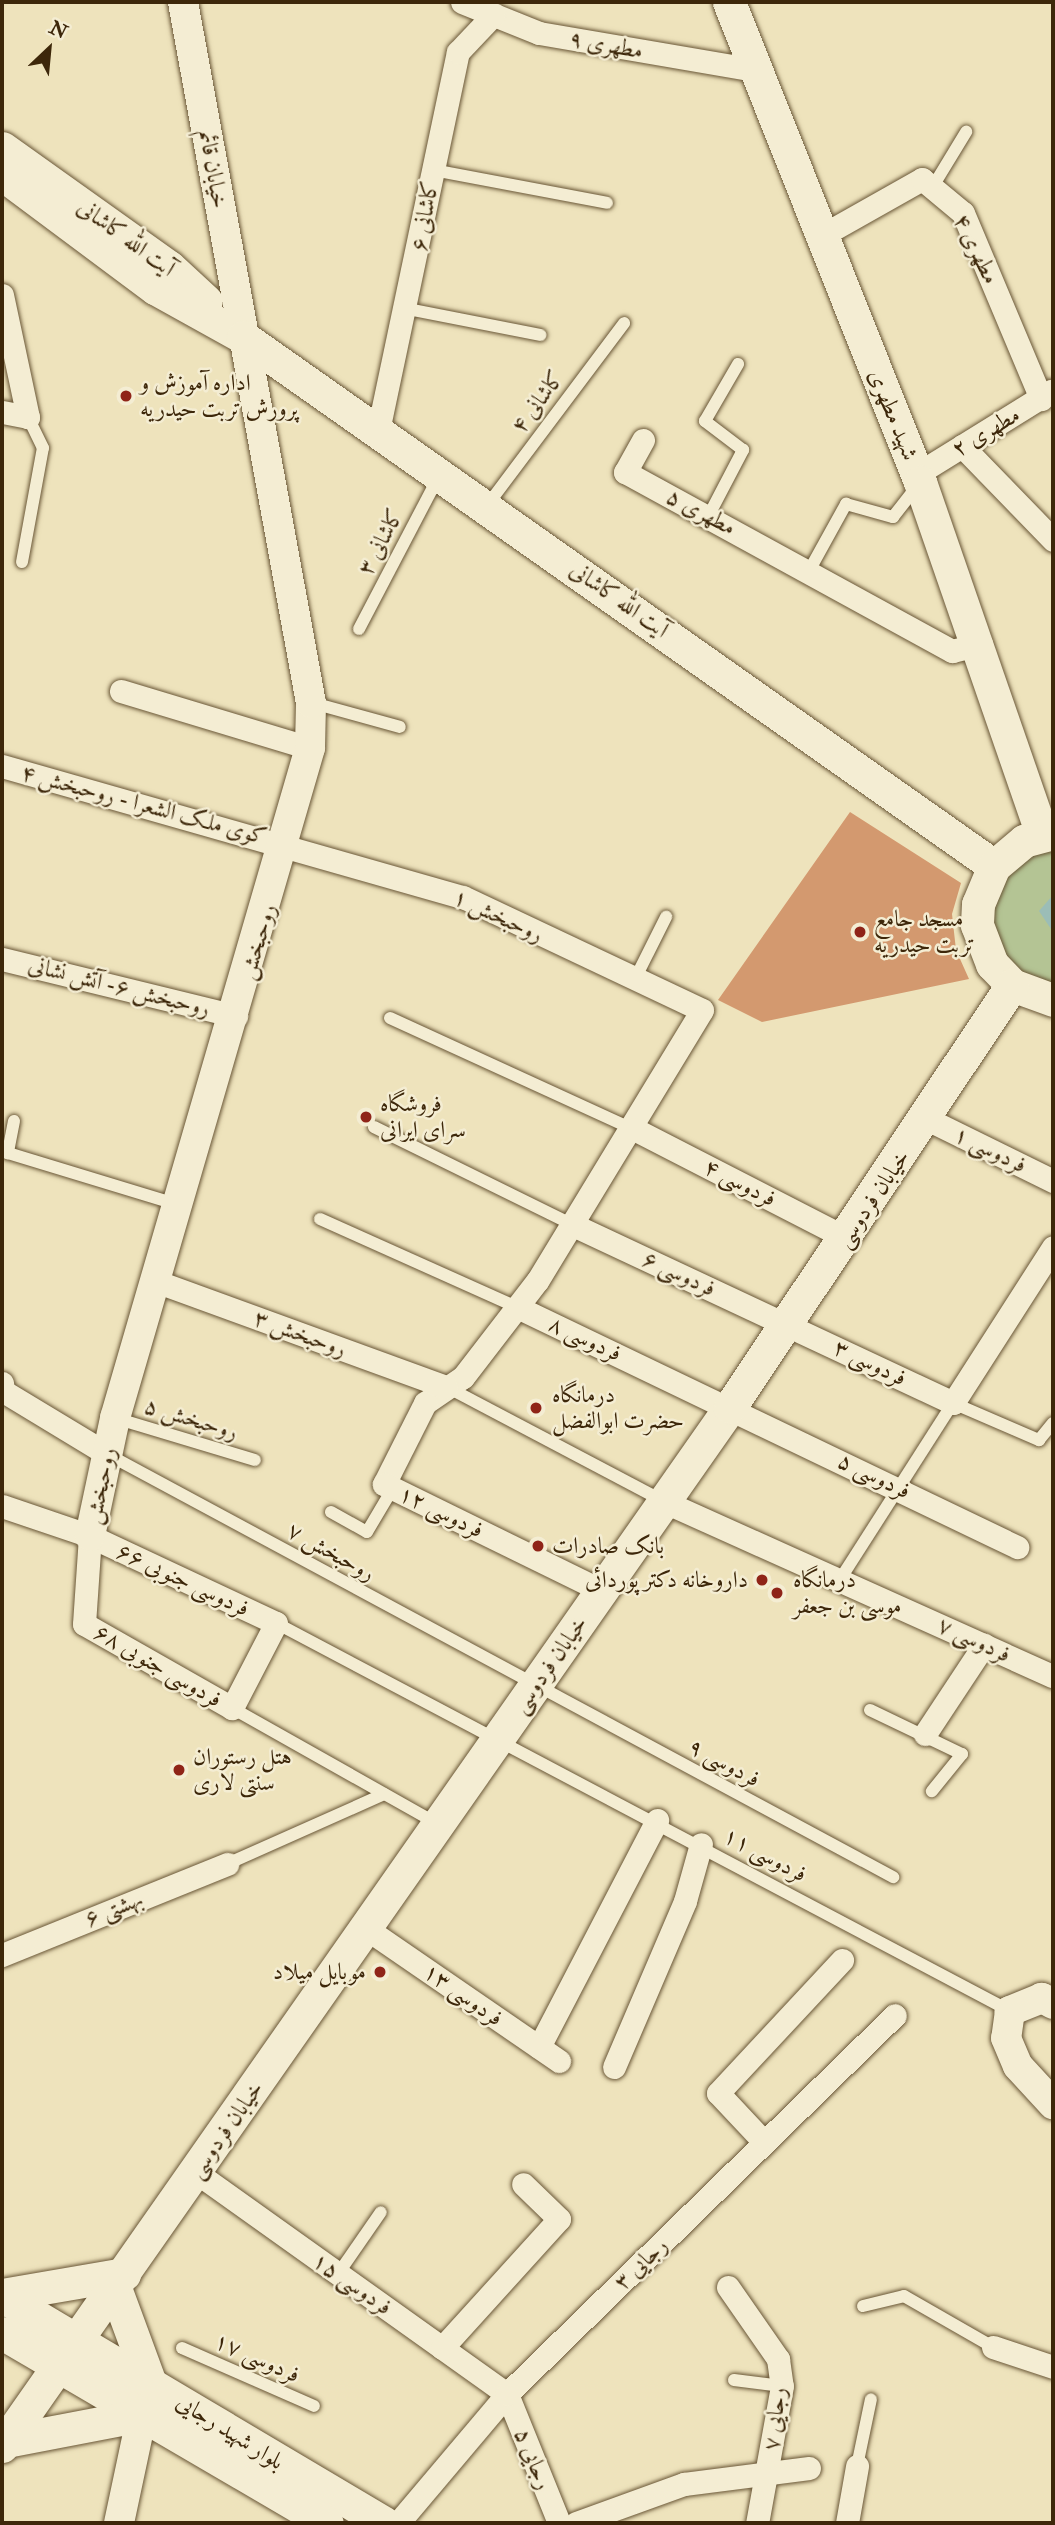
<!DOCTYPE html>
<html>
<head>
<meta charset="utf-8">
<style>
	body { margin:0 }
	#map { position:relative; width:1055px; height:2525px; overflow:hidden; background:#eee3bc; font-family:"IM FELL Double Pica",Amiri,serif }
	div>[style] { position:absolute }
	.green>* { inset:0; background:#b4c494 }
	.water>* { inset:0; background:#9bbdb7 }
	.building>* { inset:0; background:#d3996f }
	.roads { filter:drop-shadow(0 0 2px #695636) drop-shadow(0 0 2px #695636) }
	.service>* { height:12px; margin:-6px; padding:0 6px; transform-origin:6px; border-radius:6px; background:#f4edd3 }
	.minor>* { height:23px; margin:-11.5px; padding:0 11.5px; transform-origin:11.5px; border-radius:11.5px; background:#f4edd3 }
	.tertiary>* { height:30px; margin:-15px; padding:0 15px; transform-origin:15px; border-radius:15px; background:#f4edd3 }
	.secondary>* { height:33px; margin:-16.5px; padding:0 16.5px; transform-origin:16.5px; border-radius:16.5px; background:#f4edd3 }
	.dots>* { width:19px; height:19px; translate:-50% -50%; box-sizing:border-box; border:4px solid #f4edd3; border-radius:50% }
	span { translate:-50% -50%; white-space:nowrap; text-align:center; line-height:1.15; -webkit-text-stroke:5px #f4edd3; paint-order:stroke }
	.street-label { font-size:23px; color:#3d270a }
	.poi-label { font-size:23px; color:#3d270a }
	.left { translate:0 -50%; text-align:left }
	.right { translate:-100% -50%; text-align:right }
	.frame { position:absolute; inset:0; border:4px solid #3d270a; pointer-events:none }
	.north { position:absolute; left:14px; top:14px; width:70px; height:70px; -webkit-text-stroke:5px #f4edd3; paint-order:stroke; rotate:26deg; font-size:19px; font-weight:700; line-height:28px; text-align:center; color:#3d270a }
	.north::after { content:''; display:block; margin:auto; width:24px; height:32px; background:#3d270a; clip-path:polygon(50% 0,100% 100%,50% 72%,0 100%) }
</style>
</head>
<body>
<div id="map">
	<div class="green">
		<div style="clip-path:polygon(1053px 843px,1053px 993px,991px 951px,990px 889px,1008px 863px)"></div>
	</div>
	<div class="water">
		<div style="clip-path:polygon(1053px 895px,1053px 932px,1039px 911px)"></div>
	</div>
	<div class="building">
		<div style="clip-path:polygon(850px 812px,961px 883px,952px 914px,956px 950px,969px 979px,762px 1022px,718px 1000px)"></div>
	</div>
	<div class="roads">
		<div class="service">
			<div style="left:433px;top:170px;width:177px;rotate:10.7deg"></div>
			<div style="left:932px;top:188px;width:66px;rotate:-58.7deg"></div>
			<div style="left:408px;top:309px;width:135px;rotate:11.1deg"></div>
			<div style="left:486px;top:507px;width:230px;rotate:-53.1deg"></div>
			<div style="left:708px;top:517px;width:76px;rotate:-62.4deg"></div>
			<div style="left:743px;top:450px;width:48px;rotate:-142.7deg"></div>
			<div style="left:705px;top:421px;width:66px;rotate:-59.9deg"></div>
			<div style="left:22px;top:562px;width:116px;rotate:-79.6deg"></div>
			<div style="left:43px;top:448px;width:34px;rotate:-116deg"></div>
			<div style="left:809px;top:571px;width:77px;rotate:-61.1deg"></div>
			<div style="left:846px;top:504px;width:49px;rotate:15.5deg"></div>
			<div style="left:893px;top:517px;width:41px;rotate:-52deg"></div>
			<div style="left:359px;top:629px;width:170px;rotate:-62.4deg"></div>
			<div style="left:313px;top:703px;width:90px;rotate:15.4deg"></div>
			<div style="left:634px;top:981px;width:72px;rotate:-63.4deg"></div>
			<div style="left:390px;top:1018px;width:267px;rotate:24.6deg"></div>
			<div style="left:14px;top:1121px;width:33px;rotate:101deg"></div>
			<div style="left:8px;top:1153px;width:176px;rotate:16.9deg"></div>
			<div style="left:374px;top:1127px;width:220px;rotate:26.2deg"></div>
			<div style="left:320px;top:1219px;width:216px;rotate:24.1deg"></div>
			<div style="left:447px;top:1387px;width:244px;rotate:27.8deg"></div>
			<div style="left:115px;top:1418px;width:146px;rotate:16.7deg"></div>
			<div style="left:107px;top:1454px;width:893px;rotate:28.29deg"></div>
			<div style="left:331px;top:1512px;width:41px;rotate:29.1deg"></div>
			<div style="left:367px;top:1532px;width:51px;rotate:-59.4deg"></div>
			<div style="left:841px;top:1578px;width:208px;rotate:-57.4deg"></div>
			<div style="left:953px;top:1403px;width:94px;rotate:23.3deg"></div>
			<div style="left:1039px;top:1440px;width:22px;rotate:-51deg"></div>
			<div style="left:276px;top:1623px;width:830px;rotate:27.86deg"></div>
			<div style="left:232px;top:1708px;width:234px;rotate:29.4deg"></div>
			<div style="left:870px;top:1710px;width:102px;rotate:25.6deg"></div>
			<div style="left:962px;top:1754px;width:48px;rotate:129deg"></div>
			<div style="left:227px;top:1864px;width:172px;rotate:-24deg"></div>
			<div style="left:338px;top:2274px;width:75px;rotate:-55.3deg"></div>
			<div style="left:863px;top:2306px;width:42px;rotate:-13.7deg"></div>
			<div style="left:904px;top:2296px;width:103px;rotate:29.8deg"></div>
			<div style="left:182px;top:2348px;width:144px;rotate:23.7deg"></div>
			<div style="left:734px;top:2380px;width:48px;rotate:7.1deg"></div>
			<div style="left:857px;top:2466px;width:68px;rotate:-78.2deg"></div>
		</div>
		<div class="minor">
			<div style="left:462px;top:2px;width:83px;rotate:21.9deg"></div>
			<div style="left:539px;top:33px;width:220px;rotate:9.7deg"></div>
			<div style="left:821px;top:236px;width:116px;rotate:-29.4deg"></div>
			<div style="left:922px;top:179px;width:53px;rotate:39.7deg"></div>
			<div style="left:963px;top:213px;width:202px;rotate:67.2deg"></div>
			<div style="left:2px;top:295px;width:125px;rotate:78deg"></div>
			<div style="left:28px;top:417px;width:26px;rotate:-169deg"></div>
			<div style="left:378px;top:431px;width:387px;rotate:-78.1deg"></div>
			<div style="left:458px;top:52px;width:52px;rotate:-46.5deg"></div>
			<div style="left:643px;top:440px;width:37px;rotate:119deg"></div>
			<div style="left:625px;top:472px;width:373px;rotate:28.7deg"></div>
			<div style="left:952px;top:651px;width:30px;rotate:-14deg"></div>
			<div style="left:962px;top:446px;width:131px;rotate:45.9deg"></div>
			<div style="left:917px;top:474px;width:158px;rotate:-31.8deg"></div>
			<div style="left:121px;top:691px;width:197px;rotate:16.8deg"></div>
			<div style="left:2px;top:766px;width:479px;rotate:15.9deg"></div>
			<div style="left:463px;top:897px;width:264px;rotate:25.3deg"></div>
			<div style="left:702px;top:1010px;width:317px;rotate:121.3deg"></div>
			<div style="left:537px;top:1281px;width:121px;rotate:127.6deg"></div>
			<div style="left:463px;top:1377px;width:46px;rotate:145.6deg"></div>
			<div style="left:425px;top:1403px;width:91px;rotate:116.8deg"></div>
			<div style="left:384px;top:1484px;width:243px;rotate:26.1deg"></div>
			<div style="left:2px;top:959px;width:241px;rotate:13.7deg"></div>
			<div style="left:927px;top:1119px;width:140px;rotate:26.2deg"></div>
			<div style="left:634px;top:1129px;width:238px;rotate:27.2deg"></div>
			<div style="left:571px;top:1224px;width:422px;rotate:25.1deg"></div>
			<div style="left:953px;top:1403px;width:185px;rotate:-57.3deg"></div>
			<div style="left:155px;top:1281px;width:310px;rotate:20deg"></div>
			<div style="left:517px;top:1307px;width:555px;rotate:25.64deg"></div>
			<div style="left:2px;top:1383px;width:8px;rotate:83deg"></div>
			<div style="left:3px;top:1391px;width:122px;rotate:31.2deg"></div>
			<div style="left:665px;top:1502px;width:425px;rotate:24.2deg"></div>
			<div style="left:2px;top:1506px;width:93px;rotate:18.8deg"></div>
			<div style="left:90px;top:1536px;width:205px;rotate:25.1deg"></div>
			<div style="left:276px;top:1623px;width:96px;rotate:117.4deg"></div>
			<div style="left:232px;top:1708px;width:170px;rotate:-150.4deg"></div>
			<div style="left:84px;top:1624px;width:88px;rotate:-86.1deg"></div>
			<div style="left:925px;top:1734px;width:107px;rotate:-56.5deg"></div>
			<div style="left:367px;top:1929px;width:233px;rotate:34.5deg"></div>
			<div style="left:2px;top:1955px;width:243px;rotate:-22deg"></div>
			<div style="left:539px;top:2047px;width:256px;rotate:-62.5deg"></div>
			<div style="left:614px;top:2067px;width:181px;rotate:-66.8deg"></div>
			<div style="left:685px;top:1901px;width:59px;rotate:-74.3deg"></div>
			<div style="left:764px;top:2142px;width:67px;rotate:-133.2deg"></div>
			<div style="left:718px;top:2093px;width:182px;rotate:-47deg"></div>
			<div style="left:197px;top:2173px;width:381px;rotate:35.5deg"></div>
			<div style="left:507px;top:2394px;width:139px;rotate:68deg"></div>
			<div style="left:728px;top:2287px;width:88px;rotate:55.2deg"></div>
			<div style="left:778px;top:2359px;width:27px;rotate:82deg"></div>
			<div style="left:782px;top:2386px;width:139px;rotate:100.3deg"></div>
			<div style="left:993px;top:2347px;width:63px;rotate:18.4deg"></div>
			<div style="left:442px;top:2348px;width:174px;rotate:-47.8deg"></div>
			<div style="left:559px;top:2219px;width:50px;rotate:-135.8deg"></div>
			<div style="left:398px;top:2523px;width:169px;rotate:-49.8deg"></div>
			<div style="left:507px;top:2394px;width:542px;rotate:-44.33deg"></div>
			<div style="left:576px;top:2523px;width:115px;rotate:-19.9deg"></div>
			<div style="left:684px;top:2484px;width:126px;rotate:-7.3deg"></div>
			<div style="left:847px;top:2523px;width:58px;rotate:-80deg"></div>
		</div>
		<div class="tertiary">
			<div style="left:90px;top:1536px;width:121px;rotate:-78deg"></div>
			<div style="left:115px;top:1418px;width:698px;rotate:-73.77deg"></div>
			<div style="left:310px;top:748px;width:45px;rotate:-88.7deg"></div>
			<div style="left:311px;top:703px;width:713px;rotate:-100.35deg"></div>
			<div style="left:1053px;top:2004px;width:13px;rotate:-151deg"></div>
			<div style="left:1042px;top:1998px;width:35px;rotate:158deg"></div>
			<div style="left:1010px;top:2011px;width:27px;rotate:98deg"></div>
			<div style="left:1006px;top:2038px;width:30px;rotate:67deg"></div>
			<div style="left:1018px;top:2066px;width:52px;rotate:47.4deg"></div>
			<div style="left:119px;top:2523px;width:110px;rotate:-78deg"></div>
		</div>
		<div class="secondary">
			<div style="left:729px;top:2px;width:517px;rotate:68.3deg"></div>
			<div style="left:920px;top:482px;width:373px;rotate:70.9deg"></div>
			<div style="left:2px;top:148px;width:205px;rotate:35.5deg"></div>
			<div style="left:169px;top:267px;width:50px;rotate:42.6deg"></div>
			<div style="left:2px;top:174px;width:191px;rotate:36.7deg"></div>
			<div style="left:155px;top:288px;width:101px;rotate:29.1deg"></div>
			<div style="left:243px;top:337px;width:919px;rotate:35.16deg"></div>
			<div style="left:1053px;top:833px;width:30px;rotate:165deg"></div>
			<div style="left:1024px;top:841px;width:39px;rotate:140deg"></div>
			<div style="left:994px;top:866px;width:41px;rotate:112.8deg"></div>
			<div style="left:978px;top:904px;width:21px;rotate:93deg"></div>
			<div style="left:977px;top:925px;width:42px;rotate:69deg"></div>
			<div style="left:992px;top:964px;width:29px;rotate:46deg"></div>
			<div style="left:1012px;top:985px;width:44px;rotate:20.1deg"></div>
			<div style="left:115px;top:2288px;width:101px;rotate:69.8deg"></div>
			<div style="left:2px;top:2295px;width:124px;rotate:-9.8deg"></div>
			<div style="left:2px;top:2296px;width:444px;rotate:30.7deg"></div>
			<div style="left:2px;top:2333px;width:376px;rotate:30.3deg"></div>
			<div style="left:6px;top:2441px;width:138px;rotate:-10.8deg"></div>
			<div style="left:2px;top:2446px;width:1269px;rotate:-54.98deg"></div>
			<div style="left:730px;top:1407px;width:508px;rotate:-56.25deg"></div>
		</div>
	</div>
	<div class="dots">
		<div style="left:126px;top:396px;background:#8f2418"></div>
		<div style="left:860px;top:932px;background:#8f2418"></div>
		<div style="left:366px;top:1117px;background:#8f2418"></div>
		<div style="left:536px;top:1408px;background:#8f2418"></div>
		<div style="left:538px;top:1546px;background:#8f2418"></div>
		<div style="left:762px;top:1580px;background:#8f2418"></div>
		<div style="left:777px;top:1593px;background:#8f2418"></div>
		<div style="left:179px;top:1770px;background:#8f2418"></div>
		<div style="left:380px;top:1972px;background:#8f2418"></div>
	</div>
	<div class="street-label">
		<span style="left:606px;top:45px;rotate:10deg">مطهری ۹</span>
		<span style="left:213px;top:169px;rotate:80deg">خیابان قائم</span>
		<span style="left:425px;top:216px;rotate:-80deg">کاشانی ۶</span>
		<span style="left:126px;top:238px;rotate:36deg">آیت الله کاشانی</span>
		<span style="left:976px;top:249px;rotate:64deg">مطهری ۴</span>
		<span style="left:538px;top:402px;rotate:-53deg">کاشانی ۴</span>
		<span style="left:893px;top:415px;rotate:68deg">شهید مطهری</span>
		<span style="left:986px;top:432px;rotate:-31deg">مطهری ۲</span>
		<span style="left:701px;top:512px;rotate:28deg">مطهری ۵</span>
		<span style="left:381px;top:542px;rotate:-62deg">کاشانی ۳</span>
		<span style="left:619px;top:600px;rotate:35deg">آیت الله کاشانی</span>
		<span style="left:144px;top:805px;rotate:15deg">کوی ملک الشعرا - روحبخش ۴</span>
		<span style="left:498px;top:916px;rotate:25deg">روحبخش ۱</span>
		<span style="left:258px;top:942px;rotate:-73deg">روحبخش</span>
		<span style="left:119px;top:987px;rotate:14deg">روحبخش ۶- آتش نشانی</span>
		<span style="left:990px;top:1150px;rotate:26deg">فردوسی ۱</span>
		<span style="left:740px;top:1183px;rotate:27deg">فردوسی ۴</span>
		<span style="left:873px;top:1199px;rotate:-56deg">خیابان فردوسی</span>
		<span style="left:679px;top:1274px;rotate:25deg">فردوسی ۶</span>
		<span style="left:300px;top:1334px;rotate:20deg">روحبخش ۳</span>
		<span style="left:585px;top:1339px;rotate:25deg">فردوسی ۸</span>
		<span style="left:870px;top:1363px;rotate:26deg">فردوسی ۳</span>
		<span style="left:191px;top:1419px;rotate:17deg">روحبخش ۵</span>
		<span style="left:874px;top:1476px;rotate:26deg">فردوسی ۵</span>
		<span style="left:101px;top:1486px;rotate:-78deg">روحبخش</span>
		<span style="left:441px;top:1512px;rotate:26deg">فردوسی ۱۲</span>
		<span style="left:331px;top:1552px;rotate:29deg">روحبخش ۷</span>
		<span style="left:183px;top:1580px;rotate:25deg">فردوسی جنوبی ۶۶</span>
		<span style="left:974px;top:1640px;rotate:25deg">فردوسی ۷</span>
		<span style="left:550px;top:1665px;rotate:-55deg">خیابان فردوسی</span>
		<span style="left:158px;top:1666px;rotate:30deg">فردوسی جنوبی ۶۸</span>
		<span style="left:724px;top:1763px;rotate:28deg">فردوسی ۹</span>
		<span style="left:765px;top:1855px;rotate:28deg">فردوسی ۱۱</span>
		<span style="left:114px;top:1909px;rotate:-22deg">بهشتی ۶</span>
		<span style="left:463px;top:1995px;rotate:35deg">فردوسی ۱۳</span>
		<span style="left:226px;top:2130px;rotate:-55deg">خیابان فردوسی</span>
		<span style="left:641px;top:2264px;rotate:-44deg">رجایی ۳</span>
		<span style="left:352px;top:2284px;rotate:35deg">فردوسی ۱۵</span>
		<span style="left:257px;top:2358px;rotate:24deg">فردوسی ۱۷</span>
		<span style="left:775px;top:2419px;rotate:-83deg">رجایی ۷</span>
		<span style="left:230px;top:2432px;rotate:32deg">بلوار شهید رجایی</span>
		<span style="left:533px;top:2459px;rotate:68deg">رجایی ۵</span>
	</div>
	<div class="poi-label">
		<span class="left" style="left:140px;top:396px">اداره آموزش و<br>پرورش تربت حیدریه</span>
		<span class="left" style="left:874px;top:932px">مسجد جامع<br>تربت حیدریه</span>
		<span class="left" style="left:380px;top:1117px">فروشگاه<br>سرای ایرانی</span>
		<span class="left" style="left:552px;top:1408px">درمانگاه<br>حضرت ابوالفضل</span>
		<span class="left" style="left:552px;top:1546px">بانک صادرات</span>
		<span class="right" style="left:748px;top:1580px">داروخانه دکتر پوردائی</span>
		<span class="left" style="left:793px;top:1593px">درمانگاه<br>موسی بن جعفر</span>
		<span class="left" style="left:193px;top:1770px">هتل رستوران<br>سنتی لاری</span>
		<span class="right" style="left:366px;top:1972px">موبایل میلاد</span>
	</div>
	<div class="frame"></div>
	<div class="north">N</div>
</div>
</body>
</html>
